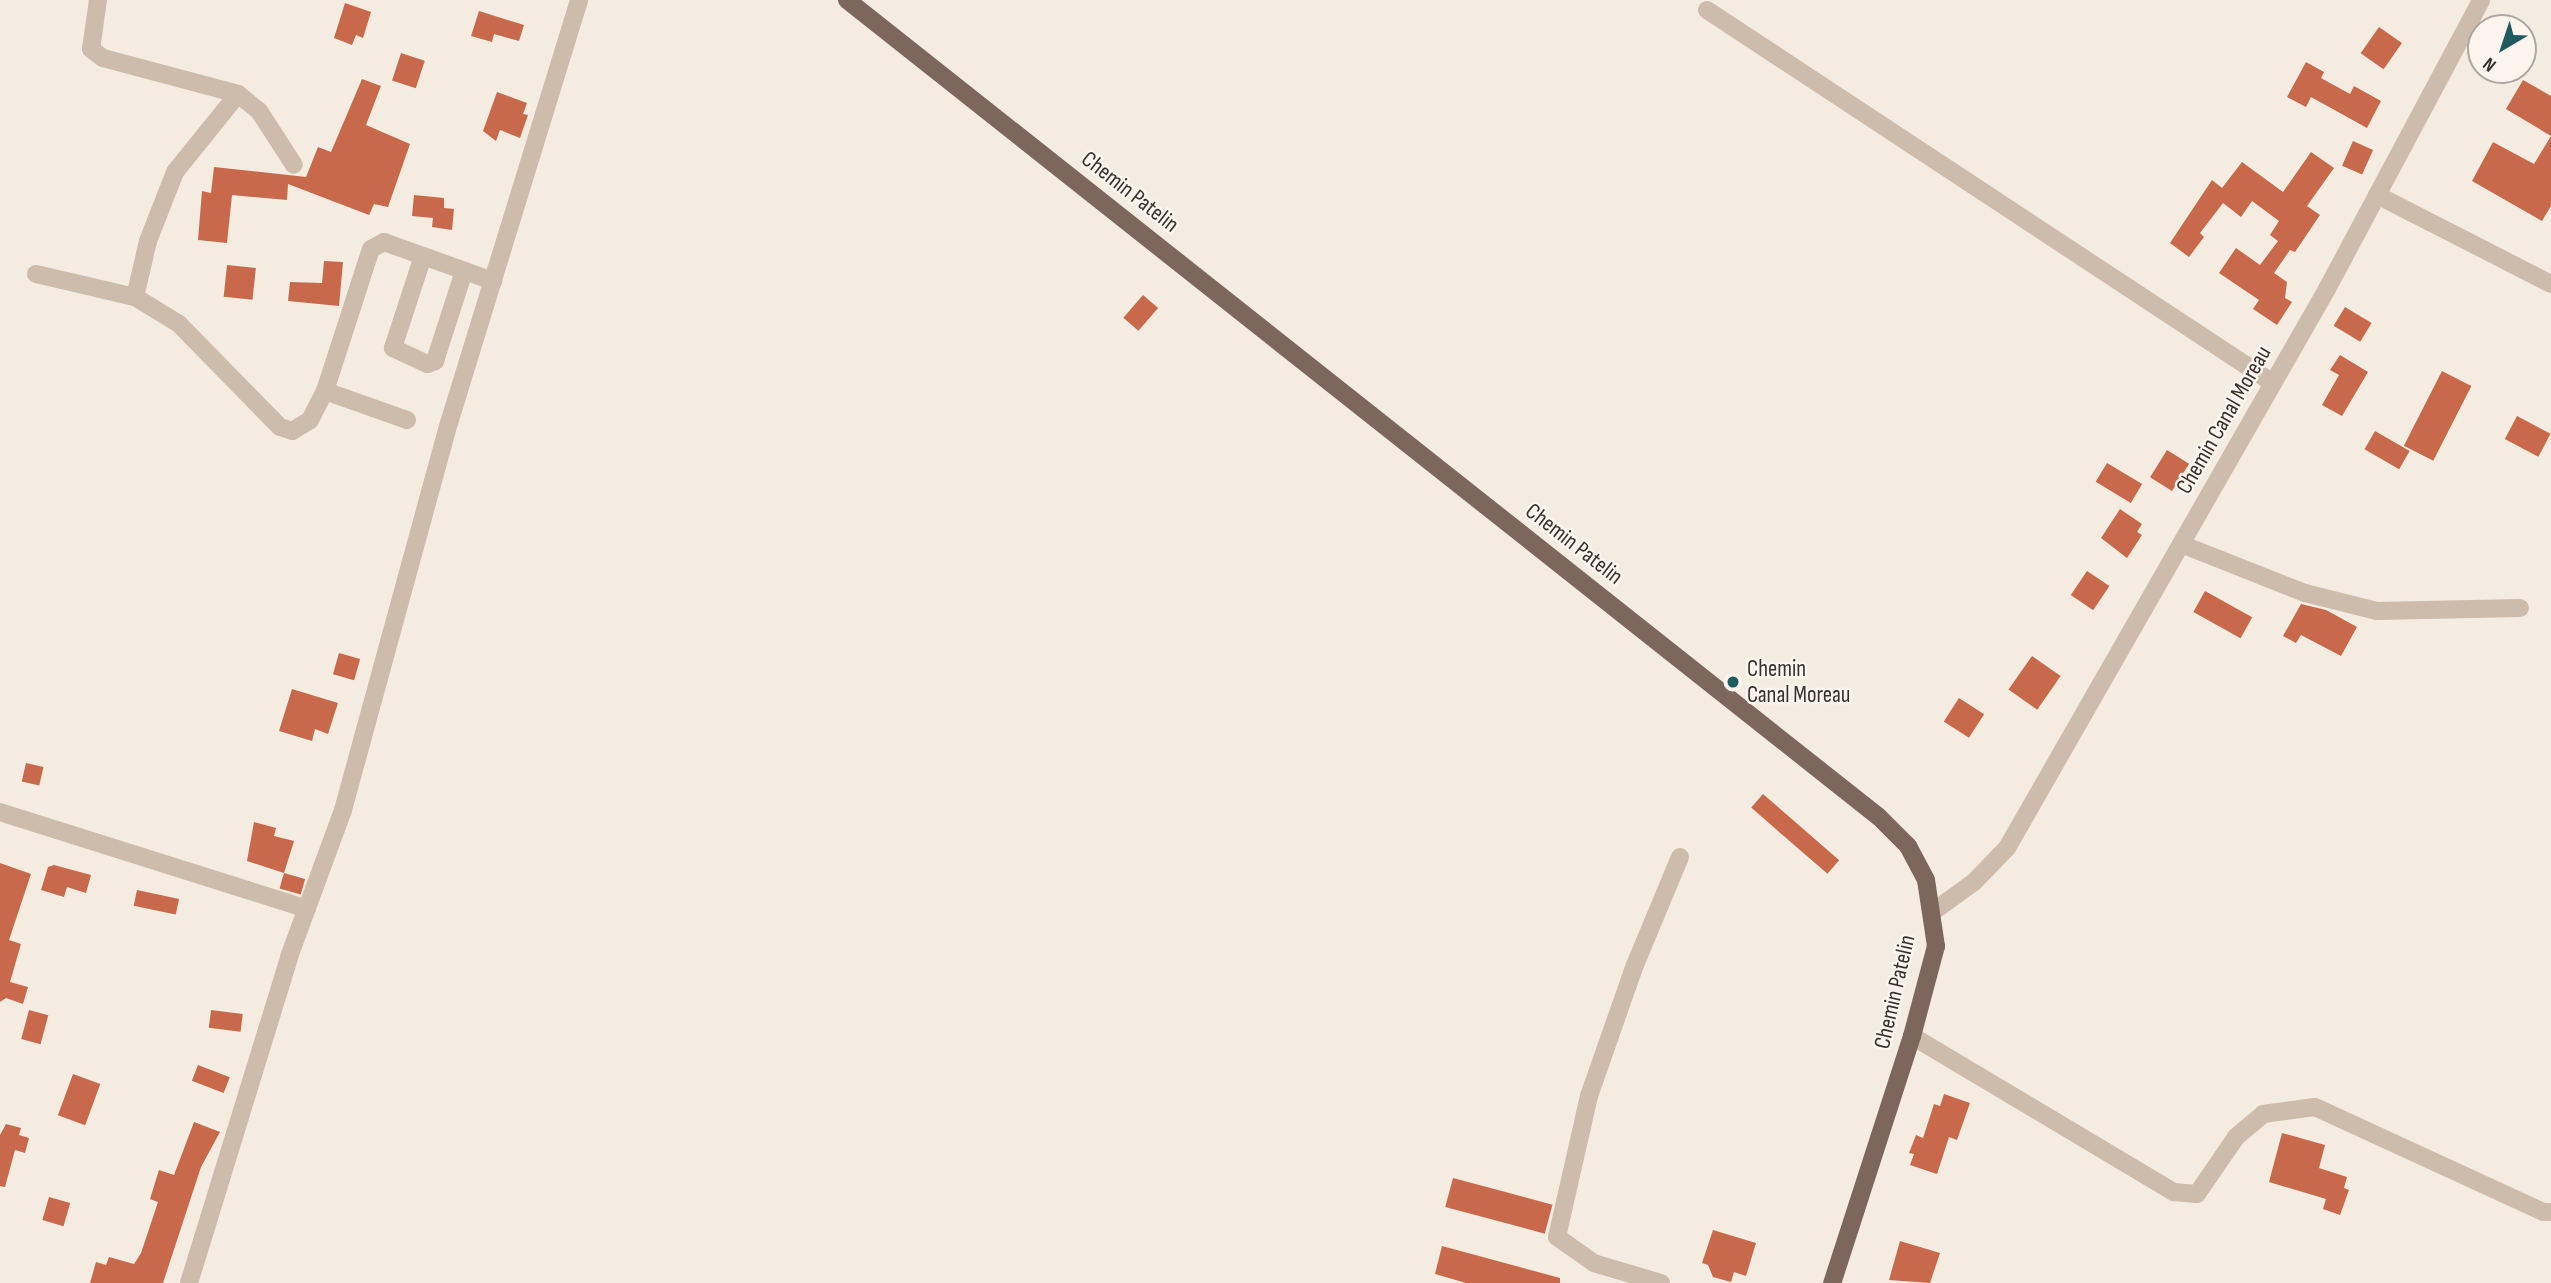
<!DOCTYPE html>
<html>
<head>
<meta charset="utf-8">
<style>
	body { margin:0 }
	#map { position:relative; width:2551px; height:1283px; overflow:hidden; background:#f4ebe1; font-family:"Sofia Sans Condensed",sans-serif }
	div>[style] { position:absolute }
	.building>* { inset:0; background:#c8694b; transform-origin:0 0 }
	.minor>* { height:18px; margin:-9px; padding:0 9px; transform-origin:9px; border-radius:9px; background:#cdbbac }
	.major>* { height:18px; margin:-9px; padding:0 9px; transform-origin:9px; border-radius:9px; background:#7d675c }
	.dots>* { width:19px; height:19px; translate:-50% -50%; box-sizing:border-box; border:4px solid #fbf5ee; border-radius:50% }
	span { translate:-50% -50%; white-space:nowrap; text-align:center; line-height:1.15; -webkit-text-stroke:5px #fbf5ee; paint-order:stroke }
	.street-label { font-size:23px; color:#3b302b }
	.poi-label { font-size:23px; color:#3b302b }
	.left { translate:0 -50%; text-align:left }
	.north { position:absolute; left:2467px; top:14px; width:70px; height:70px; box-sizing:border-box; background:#fbf5ee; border:2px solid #aea6a0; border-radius:50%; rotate:219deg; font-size:19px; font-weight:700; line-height:28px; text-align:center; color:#3b302b }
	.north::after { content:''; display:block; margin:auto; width:24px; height:32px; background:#1f5a5e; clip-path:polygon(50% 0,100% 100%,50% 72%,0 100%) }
</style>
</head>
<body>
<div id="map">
	<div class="building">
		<div style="clip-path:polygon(345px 3px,371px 12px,363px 38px,356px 35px,352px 45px,334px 38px)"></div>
		<div style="clip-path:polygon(479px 11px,524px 25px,519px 41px,494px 34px,492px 42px,471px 36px)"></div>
		<div style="left:2379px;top:27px;width:28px;height:32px;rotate:35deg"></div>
		<div style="left:401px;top:53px;width:25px;height:29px;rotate:18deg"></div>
		<div style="clip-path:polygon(2306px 62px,2324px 72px,2321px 78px,2350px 94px,2354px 86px,2381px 101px,2367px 128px,2311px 97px,2306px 107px,2287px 97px)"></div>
		<div style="clip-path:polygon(362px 79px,381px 86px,366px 125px,410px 144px,388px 207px,374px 204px,369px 215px,288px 184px,287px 200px,232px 195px,227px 243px,198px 240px,202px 191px,211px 193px,214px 167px,306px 177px,318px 147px,331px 152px)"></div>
		<div style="clip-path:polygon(2523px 80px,2551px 96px,2551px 206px,2542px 221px,2472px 181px,2493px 142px,2534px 164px,2551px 136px,2506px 109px)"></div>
		<div style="clip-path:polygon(497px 92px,527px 103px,523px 114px,528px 115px,520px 138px,500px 130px,496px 141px,483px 131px)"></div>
		<div style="left:2353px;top:141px;width:22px;height:27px;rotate:24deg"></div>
		<div style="clip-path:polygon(2311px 152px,2334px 168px,2307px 206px,2320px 215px,2295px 252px,2290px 250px,2274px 273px,2287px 282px,2285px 298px,2292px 302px,2277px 325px,2253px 309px,2259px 300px,2219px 273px,2236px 248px,2260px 265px,2278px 241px,2270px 235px,2279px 221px,2252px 201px,2241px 217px,2223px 203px,2200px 233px,2204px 237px,2189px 257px,2170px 243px,2212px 180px,2222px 188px,2242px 162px,2283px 192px)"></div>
		<div style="clip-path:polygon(414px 195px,444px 198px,444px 208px,454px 209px,452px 230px,432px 227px,433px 218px,412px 216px)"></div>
		<div style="clip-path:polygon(324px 261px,343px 262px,339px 306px,288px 301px,290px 282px,322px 283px)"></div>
		<div style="left:227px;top:265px;width:29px;height:32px;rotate:6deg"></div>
		<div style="left:1143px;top:295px;width:20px;height:30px;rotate:41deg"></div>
		<div style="left:2345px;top:307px;width:31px;height:22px;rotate:31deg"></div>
		<div style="clip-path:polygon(2340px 355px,2368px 372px,2342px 416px,2322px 405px,2339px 375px,2330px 370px)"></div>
		<div style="left:2442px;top:371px;width:33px;height:84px;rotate:27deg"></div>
		<div style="left:2517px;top:416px;width:38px;height:26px;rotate:28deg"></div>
		<div style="left:2375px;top:431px;width:40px;height:21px;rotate:30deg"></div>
		<div style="left:2167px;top:450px;width:26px;height:32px;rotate:32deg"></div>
		<div style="left:2107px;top:463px;width:41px;height:22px;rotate:31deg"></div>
		<div style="clip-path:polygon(2120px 509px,2142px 524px,2137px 532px,2142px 535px,2127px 558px,2101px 538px)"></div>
		<div style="left:2087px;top:571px;width:27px;height:29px;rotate:34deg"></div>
		<div style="left:2205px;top:591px;width:54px;height:24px;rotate:29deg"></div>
		<div style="clip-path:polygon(2301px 604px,2326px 610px,2357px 627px,2341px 656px,2301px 635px,2296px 643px,2283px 636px)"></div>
		<div style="left:339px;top:653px;width:22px;height:22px;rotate:16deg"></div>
		<div style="left:2032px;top:656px;width:35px;height:41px;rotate:35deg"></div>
		<div style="clip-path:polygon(292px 689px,338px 703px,328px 734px,315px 729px,312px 741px,279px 731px)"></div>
		<div style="left:1959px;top:698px;width:30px;height:28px;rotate:33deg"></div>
		<div style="left:26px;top:763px;width:18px;height:19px;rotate:13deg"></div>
		<div style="left:1763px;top:794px;width:101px;height:18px;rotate:41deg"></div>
		<div style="clip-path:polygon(254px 822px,276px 828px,274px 836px,294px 841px,284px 873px,247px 861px)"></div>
		<div style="clip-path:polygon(0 863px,31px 874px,9px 940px,21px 944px,10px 982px,28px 987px,23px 1004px,6px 998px,0 1002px)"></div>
		<div style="clip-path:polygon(54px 865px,91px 875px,86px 893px,67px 887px,64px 897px,41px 890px,48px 867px)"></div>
		<div style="left:284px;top:873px;width:22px;height:16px;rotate:16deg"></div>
		<div style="left:137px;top:890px;width:43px;height:16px;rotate:12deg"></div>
		<div style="left:29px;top:1010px;width:20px;height:30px;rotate:15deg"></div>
		<div style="left:211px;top:1010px;width:32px;height:18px;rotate:7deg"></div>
		<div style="left:198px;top:1065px;width:34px;height:17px;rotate:21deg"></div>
		<div style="left:73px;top:1074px;width:29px;height:44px;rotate:20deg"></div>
		<div style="clip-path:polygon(1944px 1094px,1970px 1103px,1957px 1140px,1949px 1137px,1937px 1174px,1910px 1165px,1914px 1154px,1909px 1153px,1916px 1135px,1923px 1138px,1934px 1104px,1940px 1106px)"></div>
		<div style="clip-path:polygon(194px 1122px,220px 1132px,201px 1167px,163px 1283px,90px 1283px,96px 1262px,106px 1265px,109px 1257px,134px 1264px,141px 1253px,158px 1202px,150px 1199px,159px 1170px,174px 1175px)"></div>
		<div style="clip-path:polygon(6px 1124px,21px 1128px,19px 1135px,29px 1138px,25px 1153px,15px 1150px,5px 1187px,0 1186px,0 1135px)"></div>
		<div style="clip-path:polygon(2282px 1133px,2325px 1145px,2319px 1168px,2347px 1177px,2344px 1188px,2349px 1190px,2340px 1215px,2323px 1209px,2326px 1199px,2269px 1182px)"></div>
		<div style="left:1453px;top:1178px;width:103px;height:30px;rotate:15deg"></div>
		<div style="left:49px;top:1197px;width:22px;height:24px;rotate:16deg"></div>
		<div style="clip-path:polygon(1713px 1230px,1756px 1243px,1746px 1276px,1734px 1272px,1731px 1282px,1713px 1277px,1708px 1265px,1702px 1263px)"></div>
		<div style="clip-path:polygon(1900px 1241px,1940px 1253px,1930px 1283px,1889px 1280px)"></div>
		<div style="clip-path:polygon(1442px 1246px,1560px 1278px,1560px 1283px,1466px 1283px,1435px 1274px)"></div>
	</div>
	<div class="minor">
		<div style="left:98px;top:0;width:49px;rotate:98.1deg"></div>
		<div style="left:91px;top:49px;width:15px;rotate:37deg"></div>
		<div style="left:103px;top:58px;width:140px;rotate:14.9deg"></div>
		<div style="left:238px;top:94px;width:27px;rotate:39deg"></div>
		<div style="left:259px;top:111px;width:64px;rotate:57.1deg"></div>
		<div style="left:1707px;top:10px;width:678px;rotate:33.39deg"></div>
		<div style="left:2377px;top:195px;width:195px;rotate:27.1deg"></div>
		<div style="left:423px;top:256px;width:97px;rotate:108.1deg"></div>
		<div style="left:393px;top:348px;width:38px;rotate:25deg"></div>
		<div style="left:428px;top:364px;width:8px;rotate:-23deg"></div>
		<div style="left:435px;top:361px;width:95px;rotate:-72.1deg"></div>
		<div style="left:36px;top:274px;width:102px;rotate:13.1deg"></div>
		<div style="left:135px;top:297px;width:52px;rotate:31.5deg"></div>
		<div style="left:179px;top:324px;width:144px;rotate:45.6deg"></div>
		<div style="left:280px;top:427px;width:13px;rotate:18deg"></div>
		<div style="left:292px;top:431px;width:21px;rotate:-31deg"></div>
		<div style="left:310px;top:420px;width:33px;rotate:-63deg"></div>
		<div style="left:135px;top:297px;width:57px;rotate:-76.9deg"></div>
		<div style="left:148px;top:241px;width:74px;rotate:-68.6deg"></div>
		<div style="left:175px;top:172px;width:100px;rotate:-51.1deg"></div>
		<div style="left:407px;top:420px;width:87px;rotate:-160.5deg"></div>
		<div style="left:325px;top:391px;width:149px;rotate:-72.1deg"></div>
		<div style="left:371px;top:249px;width:15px;rotate:-28deg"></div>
		<div style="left:384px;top:242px;width:116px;rotate:19.7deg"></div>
		<div style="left:2181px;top:544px;width:133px;rotate:21.6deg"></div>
		<div style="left:2305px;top:593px;width:74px;rotate:14deg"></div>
		<div style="left:2377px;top:611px;width:143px;rotate:-1.2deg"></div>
		<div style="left:0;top:812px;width:322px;rotate:17.5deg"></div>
		<div style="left:1934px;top:911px;width:49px;rotate:-35.9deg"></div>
		<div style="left:1974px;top:882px;width:47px;rotate:-45.9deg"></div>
		<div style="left:2007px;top:848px;width:644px;rotate:-60.21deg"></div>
		<div style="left:2327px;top:289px;width:327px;rotate:-61.9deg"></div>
		<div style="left:1912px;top:1036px;width:305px;rotate:30.8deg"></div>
		<div style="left:2174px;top:1192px;width:23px;rotate:5deg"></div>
		<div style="left:2197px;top:1194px;width:69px;rotate:-55.6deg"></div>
		<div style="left:2236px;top:1137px;width:35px;rotate:-40deg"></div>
		<div style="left:2263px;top:1114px;width:52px;rotate:-7.7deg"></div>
		<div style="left:2315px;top:1107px;width:251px;rotate:24.7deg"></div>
		<div style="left:2543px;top:1212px;width:8px"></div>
		<div style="left:189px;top:1283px;width:341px;rotate:-72.9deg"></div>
		<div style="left:289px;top:957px;width:157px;rotate:-69.8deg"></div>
		<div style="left:343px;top:810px;width:401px;rotate:-74.7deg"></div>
		<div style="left:449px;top:423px;width:443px;rotate:-72.9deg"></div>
		<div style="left:1661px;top:1283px;width:70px;rotate:-163.4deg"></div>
		<div style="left:1594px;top:1263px;width:45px;rotate:-144.9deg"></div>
		<div style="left:1557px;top:1237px;width:145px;rotate:-77.2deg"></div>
		<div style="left:1589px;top:1096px;width:139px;rotate:-70.7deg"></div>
		<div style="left:1635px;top:965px;width:117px;rotate:-67.4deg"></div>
	</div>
	<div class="major">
		<div style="left:847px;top:0;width:1316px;rotate:38.37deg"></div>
		<div style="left:1879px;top:817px;width:41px;rotate:45deg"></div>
		<div style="left:1908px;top:846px;width:38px;rotate:62deg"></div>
		<div style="left:1926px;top:880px;width:67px;rotate:81.4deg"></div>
		<div style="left:1936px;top:946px;width:93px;rotate:104.9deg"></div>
		<div style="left:1912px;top:1036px;width:260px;rotate:107.9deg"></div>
	</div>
	<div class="dots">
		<div style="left:1733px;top:682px;background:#1f5a5e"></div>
	</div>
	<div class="street-label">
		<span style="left:1130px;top:192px;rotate:38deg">Chemin Patelin</span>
		<span style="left:2224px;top:420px;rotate:-60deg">Chemin Canal Moreau</span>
		<span style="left:1574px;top:544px;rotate:38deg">Chemin Patelin</span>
		<span style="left:1895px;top:992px;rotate:-77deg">Chemin Patelin</span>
	</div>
	<div class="poi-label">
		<span class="left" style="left:1747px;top:682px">Chemin<br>Canal Moreau</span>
	</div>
	<div class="north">N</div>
</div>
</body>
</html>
